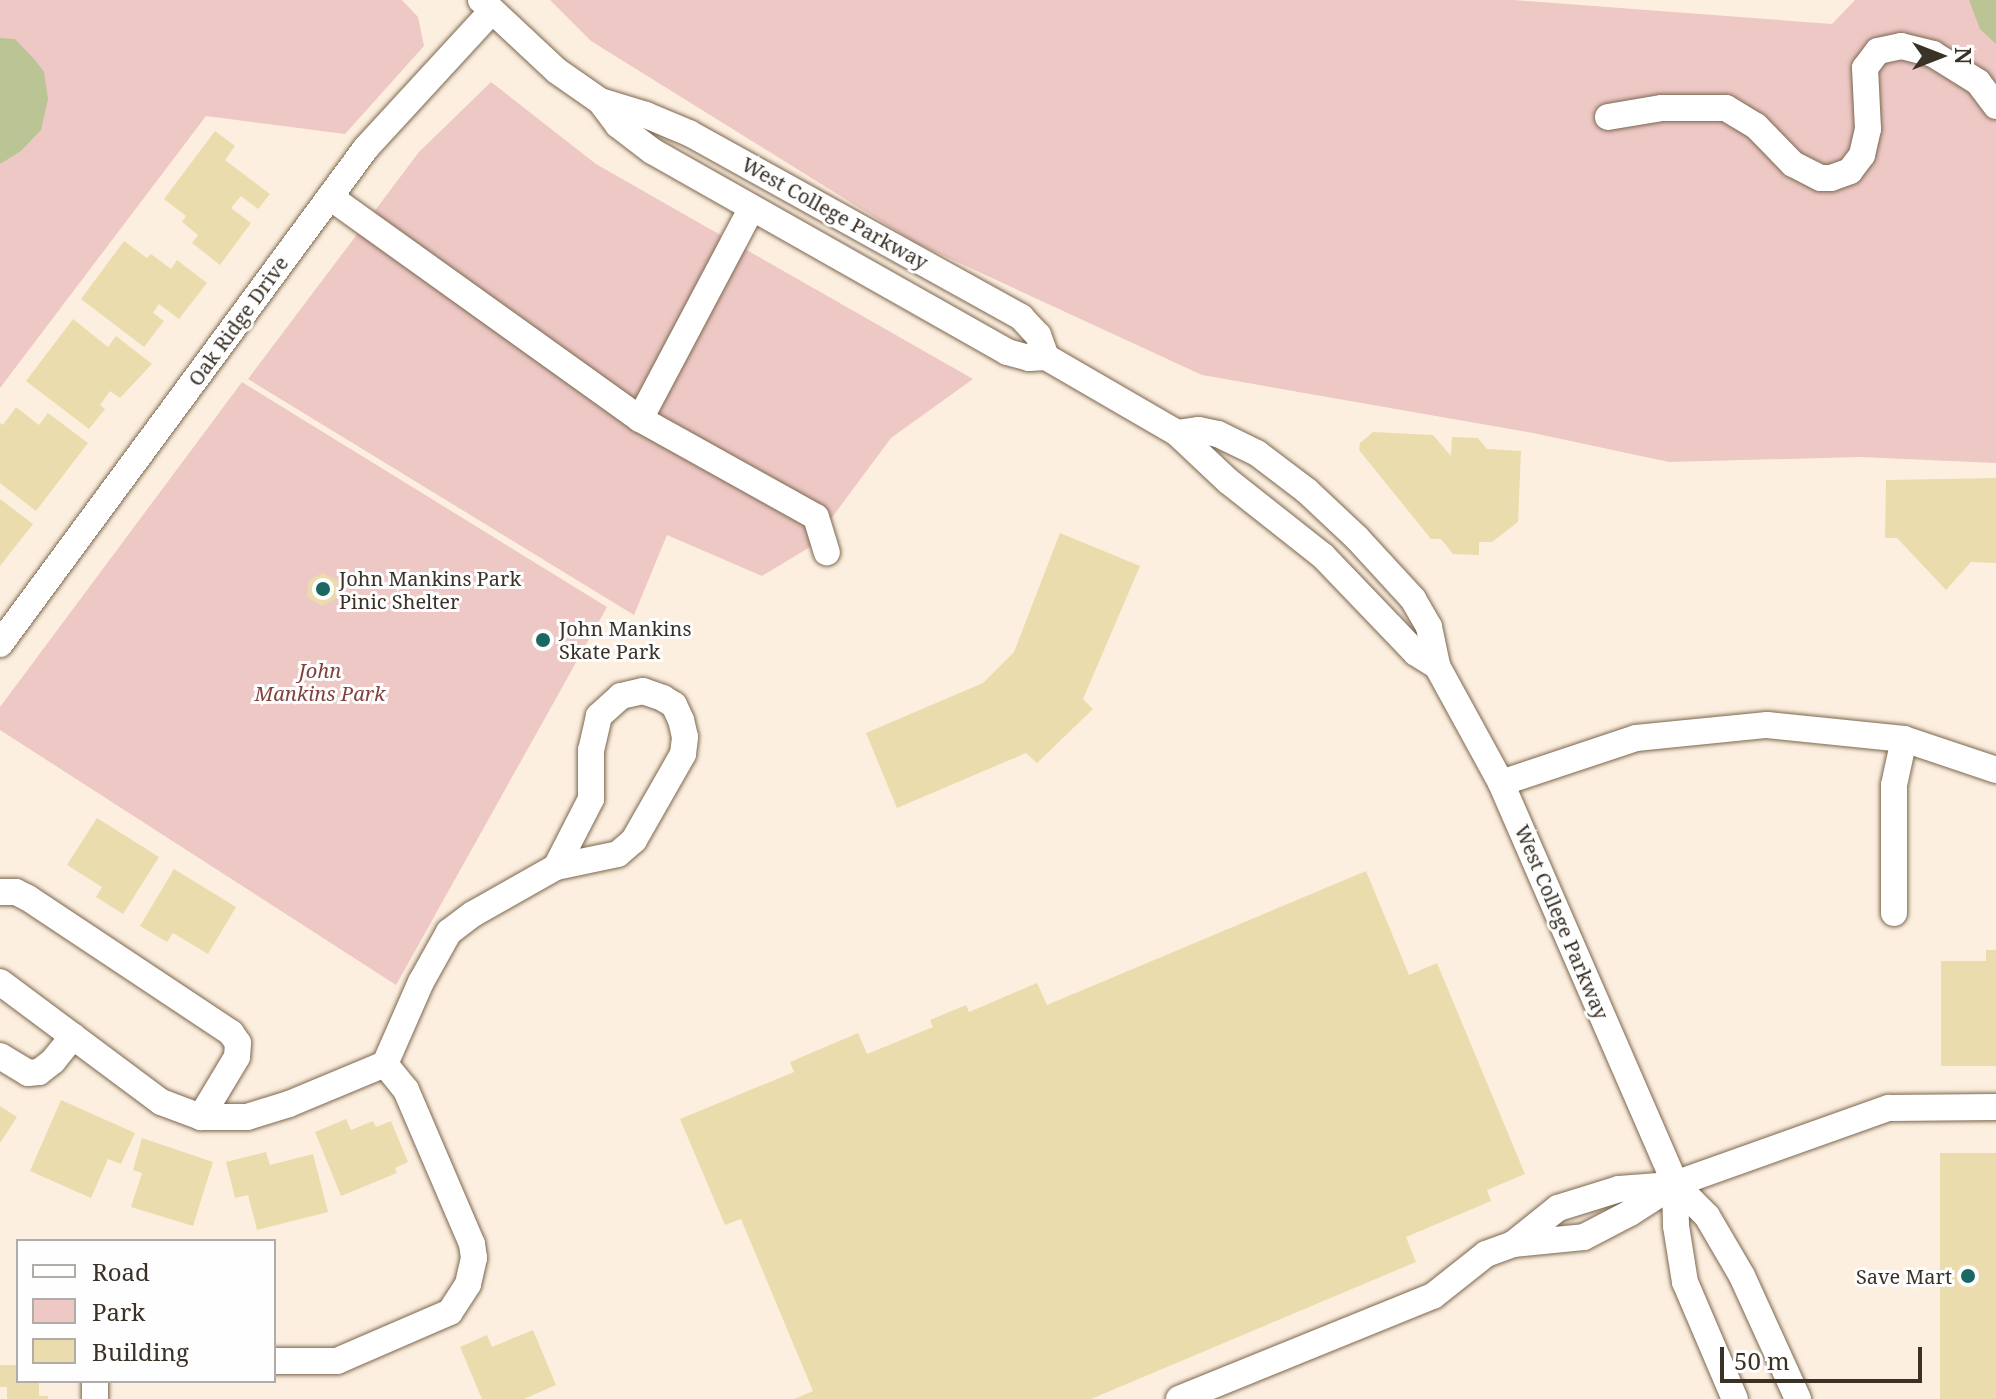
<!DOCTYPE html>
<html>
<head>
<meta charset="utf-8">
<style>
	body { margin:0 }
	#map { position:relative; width:1996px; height:1399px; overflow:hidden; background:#fdefdf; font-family:"Noto Serif",serif }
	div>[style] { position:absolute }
	.green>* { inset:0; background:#edc8c5 }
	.water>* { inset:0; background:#bac495 }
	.building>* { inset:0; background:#eadcac; transform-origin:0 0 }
	.roads { filter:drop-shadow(0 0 2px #7c674f) drop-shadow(0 0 2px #7c674f) }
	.minor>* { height:26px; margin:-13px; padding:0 13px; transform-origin:13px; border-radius:13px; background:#fff }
	.dots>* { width:22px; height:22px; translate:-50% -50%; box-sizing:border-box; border:4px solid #fefefe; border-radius:50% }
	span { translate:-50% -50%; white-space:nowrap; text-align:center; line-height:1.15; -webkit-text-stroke:6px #fefefe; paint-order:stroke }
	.street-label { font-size:20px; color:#3a3127 }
	.poi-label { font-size:20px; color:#3a3127 }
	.left { translate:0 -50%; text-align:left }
	.right { translate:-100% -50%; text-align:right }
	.park-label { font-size:20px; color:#813e3c; font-style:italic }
	.legend { position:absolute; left:16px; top:1239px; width:260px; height:144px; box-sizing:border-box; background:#fefefe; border:2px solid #b0aca8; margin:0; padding:10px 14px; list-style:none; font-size:24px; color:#3a3127 }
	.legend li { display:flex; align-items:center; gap:16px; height:40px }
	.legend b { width:40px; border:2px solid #b0aca8 }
	.north { position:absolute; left:1900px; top:16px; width:80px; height:80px; -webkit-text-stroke:6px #fefefe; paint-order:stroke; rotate:90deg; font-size:22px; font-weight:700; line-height:32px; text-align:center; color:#3a3127 }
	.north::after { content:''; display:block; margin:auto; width:28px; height:36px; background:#3a3127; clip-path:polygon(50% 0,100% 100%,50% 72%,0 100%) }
	.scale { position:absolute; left:1720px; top:1347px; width:202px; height:36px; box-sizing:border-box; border:4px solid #3a3127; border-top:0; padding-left:10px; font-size:24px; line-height:28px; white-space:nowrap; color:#3a3127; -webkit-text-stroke:6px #fefefe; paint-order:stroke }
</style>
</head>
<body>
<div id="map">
	<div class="green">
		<div style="clip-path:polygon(0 0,402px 0,418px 17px,424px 46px,345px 134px,206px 116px,0 388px)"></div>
		<div style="clip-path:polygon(550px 0,1514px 0,1832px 24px,1855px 0,1996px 0,1996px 463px,1860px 457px,1669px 462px,1533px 433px,1202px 375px,916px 243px,591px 41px)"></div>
		<div style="clip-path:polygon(491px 82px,596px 164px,973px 379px,891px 438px,810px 547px,762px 576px,667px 535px,634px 615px,248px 379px,419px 152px)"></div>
		<div style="clip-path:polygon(242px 382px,607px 607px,396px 985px,0 730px,0 707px)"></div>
	</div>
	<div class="water">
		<div style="clip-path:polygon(1969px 0,1996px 0,1996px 44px,1980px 29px)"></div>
		<div style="clip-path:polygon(0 38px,15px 39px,35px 60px,44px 72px,48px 99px,41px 130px,21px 151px,0 164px)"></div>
	</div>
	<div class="building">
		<div style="clip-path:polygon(215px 131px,235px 146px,225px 160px,270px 194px,258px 209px,241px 196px,231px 208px,251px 223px,220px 265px,192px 243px,198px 235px,182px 222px,186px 216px,164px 199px)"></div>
		<div style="clip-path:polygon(124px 241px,147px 258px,151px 254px,171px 269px,177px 260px,207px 283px,179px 319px,159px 304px,153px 313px,164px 321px,144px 347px,81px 299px)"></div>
		<div style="clip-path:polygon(73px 319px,108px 347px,116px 336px,152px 364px,120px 398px,110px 391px,100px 405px,105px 409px,89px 429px,26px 381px)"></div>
		<div style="clip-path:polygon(16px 407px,39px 425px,48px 413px,88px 443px,36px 511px,0 483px,0 423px,3px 425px)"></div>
		<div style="clip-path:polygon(1373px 432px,1433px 435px,1451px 456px,1452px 437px,1478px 438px,1487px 449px,1521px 451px,1518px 522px,1492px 542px,1479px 542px,1479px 555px,1453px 554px,1441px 539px,1431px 539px,1359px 450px,1360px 443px)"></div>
		<div style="clip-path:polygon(1996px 478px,1996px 563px,1971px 562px,1946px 590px,1897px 538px,1885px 538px,1886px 480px)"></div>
		<div style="clip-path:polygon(0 499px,33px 524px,0 566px)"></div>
		<div style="clip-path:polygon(1060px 533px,1140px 566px,1083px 699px,1093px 709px,1037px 763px,1026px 753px,897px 808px,866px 733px,983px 683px,1014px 652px)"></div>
		<div style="clip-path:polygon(323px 573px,338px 581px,337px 598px,322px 606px,307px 597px,309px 580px)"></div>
		<div style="clip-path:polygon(97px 818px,159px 857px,123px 914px,96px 897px,102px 887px,67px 865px)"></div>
		<div style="clip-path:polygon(174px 869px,236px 907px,208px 954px,173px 933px,167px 942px,140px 926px)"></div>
		<div style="clip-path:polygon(1366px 871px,1409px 975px,1437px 963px,1525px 1174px,1487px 1190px,1491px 1201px,1406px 1237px,1416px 1262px,1091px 1399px,794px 1399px,813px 1391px,741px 1219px,725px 1225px,680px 1119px,794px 1072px,790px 1062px,858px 1033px,867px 1054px,933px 1027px,930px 1020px,966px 1005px,969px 1012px,1037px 983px,1047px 1005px)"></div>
		<div style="clip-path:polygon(1986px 950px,1996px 950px,1996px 1066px,1941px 1066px,1941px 961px,1986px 961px)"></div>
		<div style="clip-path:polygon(61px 1100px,135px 1133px,121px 1164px,108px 1159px,91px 1198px,30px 1171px)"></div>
		<div style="clip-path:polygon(0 1106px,17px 1117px,0 1143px)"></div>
		<div style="clip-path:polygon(346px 1119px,351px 1130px,373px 1121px,376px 1127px,391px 1121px,408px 1162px,395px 1168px,397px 1173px,341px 1196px,315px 1132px)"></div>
		<div style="clip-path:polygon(142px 1138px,213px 1162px,193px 1226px,131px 1207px,142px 1173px,133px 1170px)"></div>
		<div style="clip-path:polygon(266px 1152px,270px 1165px,313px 1154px,328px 1212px,257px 1230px,248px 1195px,235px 1198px,226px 1162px)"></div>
		<div style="left:1940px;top:1153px;width:56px;height:246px"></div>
		<div style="clip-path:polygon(533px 1330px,556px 1385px,524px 1399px,482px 1399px,460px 1347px,487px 1335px,492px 1347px)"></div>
		<div style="clip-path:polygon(0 1365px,18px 1365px,18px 1381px,39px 1381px,39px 1396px,48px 1396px,48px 1399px,7px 1399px,7px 1387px,0 1387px)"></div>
	</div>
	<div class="roads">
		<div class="minor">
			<div style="left:481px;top:0;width:104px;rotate:43.1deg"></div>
			<div style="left:557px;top:71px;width:52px;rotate:34.9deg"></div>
			<div style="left:600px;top:101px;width:30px;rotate:53deg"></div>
			<div style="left:618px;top:125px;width:43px;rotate:37.4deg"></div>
			<div style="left:652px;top:151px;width:408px;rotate:29.5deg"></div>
			<div style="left:1007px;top:352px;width:23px;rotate:15deg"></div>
			<div style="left:1029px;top:358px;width:17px;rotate:-3deg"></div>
			<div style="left:1046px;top:357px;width:151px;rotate:30.1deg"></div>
			<div style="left:1177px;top:433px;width:70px;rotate:43.3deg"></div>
			<div style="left:1228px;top:481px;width:121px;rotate:38.3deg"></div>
			<div style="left:1323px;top:556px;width:134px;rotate:46.2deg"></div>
			<div style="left:1416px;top:653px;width:25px;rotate:32deg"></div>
			<div style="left:600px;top:101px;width:48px;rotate:16.9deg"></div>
			<div style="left:646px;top:115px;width:47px;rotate:22.7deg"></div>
			<div style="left:689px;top:133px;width:380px;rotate:29deg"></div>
			<div style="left:1021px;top:317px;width:25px;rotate:47deg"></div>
			<div style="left:1038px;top:335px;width:23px;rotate:70deg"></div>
			<div style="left:1608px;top:117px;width:55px;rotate:-9.5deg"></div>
			<div style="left:1662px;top:108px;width:64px"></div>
			<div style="left:1726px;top:108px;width:35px;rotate:31deg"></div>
			<div style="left:1756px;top:126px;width:53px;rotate:45.8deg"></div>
			<div style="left:1793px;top:164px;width:31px;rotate:27deg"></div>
			<div style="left:1821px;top:178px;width:10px"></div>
			<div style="left:1831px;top:178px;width:20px;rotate:-20deg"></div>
			<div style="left:1850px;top:171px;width:20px;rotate:-53deg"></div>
			<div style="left:1862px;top:155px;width:27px;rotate:-77deg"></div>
			<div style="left:1868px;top:129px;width:61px;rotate:-92.8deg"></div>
			<div style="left:1865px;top:68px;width:21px;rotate:-53deg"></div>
			<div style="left:1878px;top:51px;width:24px;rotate:-12deg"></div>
			<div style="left:1901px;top:46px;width:33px;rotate:14deg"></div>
			<div style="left:1933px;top:54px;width:53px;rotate:31.9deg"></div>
			<div style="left:1978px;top:82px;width:30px;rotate:53deg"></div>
			<div style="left:330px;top:197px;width:381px;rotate:35.6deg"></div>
			<div style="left:640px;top:419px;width:201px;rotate:29.1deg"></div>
			<div style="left:816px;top:517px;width:37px;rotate:73deg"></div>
			<div style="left:640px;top:419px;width:238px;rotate:-62.1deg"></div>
			<div style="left:1177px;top:433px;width:22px;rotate:-8deg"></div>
			<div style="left:1199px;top:430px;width:19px;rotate:12deg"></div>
			<div style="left:1218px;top:434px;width:43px;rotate:26deg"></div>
			<div style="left:1257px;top:453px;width:63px;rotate:37.2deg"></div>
			<div style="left:1307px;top:491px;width:69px;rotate:43.2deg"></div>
			<div style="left:1357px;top:538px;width:83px;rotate:47.4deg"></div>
			<div style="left:1413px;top:599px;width:32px;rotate:60deg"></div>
			<div style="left:1429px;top:627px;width:40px;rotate:78deg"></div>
			<div style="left:1437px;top:666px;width:133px;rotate:61.3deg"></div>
			<div style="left:1501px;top:783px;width:437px;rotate:66.5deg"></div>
			<div style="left:1675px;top:1184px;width:42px;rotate:88.6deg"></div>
			<div style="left:1676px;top:1226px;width:57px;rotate:80.9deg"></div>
			<div style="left:1685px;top:1282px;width:127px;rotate:66.9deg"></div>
			<div style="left:0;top:644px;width:616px;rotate:-53.58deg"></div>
			<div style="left:366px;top:148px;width:186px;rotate:-47.4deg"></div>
			<div style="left:1501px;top:783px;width:142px;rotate:-18.4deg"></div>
			<div style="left:1636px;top:738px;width:132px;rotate:-5.7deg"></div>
			<div style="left:1767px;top:725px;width:138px;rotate:5.8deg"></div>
			<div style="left:1904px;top:739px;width:97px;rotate:18.6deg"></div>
			<div style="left:0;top:892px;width:16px"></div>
			<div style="left:16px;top:892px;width:13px;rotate:27deg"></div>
			<div style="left:28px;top:898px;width:244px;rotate:33.6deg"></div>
			<div style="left:231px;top:1033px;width:12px;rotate:55deg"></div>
			<div style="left:238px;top:1043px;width:14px;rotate:94deg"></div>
			<div style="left:237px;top:1057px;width:70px;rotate:121deg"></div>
			<div style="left:1894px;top:913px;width:128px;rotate:-90deg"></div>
			<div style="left:1894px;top:785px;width:47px;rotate:-77.7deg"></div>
			<div style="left:0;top:982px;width:201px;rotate:36.7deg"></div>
			<div style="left:161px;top:1102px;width:43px;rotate:20.6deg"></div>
			<div style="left:201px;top:1117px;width:46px"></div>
			<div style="left:247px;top:1117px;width:44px;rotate:-17.2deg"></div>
			<div style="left:289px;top:1104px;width:104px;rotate:-22.6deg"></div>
			<div style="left:385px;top:1064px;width:90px;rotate:-66.3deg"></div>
			<div style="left:421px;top:982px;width:57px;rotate:-60.8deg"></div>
			<div style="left:449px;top:932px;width:30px;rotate:-37deg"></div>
			<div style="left:473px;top:914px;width:95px;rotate:-29.5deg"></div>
			<div style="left:556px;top:867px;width:63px;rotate:-11.8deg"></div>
			<div style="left:618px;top:854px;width:21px;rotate:-41deg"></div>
			<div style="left:634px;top:840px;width:99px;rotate:-60.3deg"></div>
			<div style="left:683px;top:754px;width:17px;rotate:-83deg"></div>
			<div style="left:685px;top:737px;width:17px;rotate:-103deg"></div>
			<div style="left:681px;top:720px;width:17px;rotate:-115deg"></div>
			<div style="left:674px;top:705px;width:13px;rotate:-148deg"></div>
			<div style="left:663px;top:698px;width:21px;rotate:-161deg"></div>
			<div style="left:643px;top:691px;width:23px;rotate:167deg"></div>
			<div style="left:621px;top:696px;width:30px;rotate:138deg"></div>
			<div style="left:599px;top:716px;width:35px;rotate:103deg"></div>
			<div style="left:591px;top:750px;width:49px;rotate:90deg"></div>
			<div style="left:591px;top:799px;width:76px;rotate:117.2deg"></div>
			<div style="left:0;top:1056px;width:33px;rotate:31deg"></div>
			<div style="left:28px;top:1073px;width:11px;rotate:-5deg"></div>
			<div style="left:39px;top:1072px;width:18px;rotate:-38deg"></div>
			<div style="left:53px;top:1061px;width:32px;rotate:-51deg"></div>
			<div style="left:1675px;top:1184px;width:45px;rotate:45deg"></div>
			<div style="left:1707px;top:1216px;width:69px;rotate:59.7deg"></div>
			<div style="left:1742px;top:1276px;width:135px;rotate:65.5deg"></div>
			<div style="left:1513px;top:1244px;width:58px;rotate:-38.7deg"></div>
			<div style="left:1558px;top:1208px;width:64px;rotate:-17.3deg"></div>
			<div style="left:1619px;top:1189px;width:53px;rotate:-4.3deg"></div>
			<div style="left:274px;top:1361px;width:63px"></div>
			<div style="left:337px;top:1361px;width:123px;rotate:-23.4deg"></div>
			<div style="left:450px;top:1312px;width:33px;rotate:-57deg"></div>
			<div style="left:468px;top:1284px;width:27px;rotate:-77deg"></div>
			<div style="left:474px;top:1258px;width:14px;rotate:-98deg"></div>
			<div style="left:472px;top:1244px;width:168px;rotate:-113.2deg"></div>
			<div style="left:406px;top:1090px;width:33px;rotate:-129deg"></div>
			<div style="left:95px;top:1381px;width:18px;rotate:90deg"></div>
			<div style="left:1179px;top:1399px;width:274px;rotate:-22.1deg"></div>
			<div style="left:1433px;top:1296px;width:68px;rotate:-38.4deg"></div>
			<div style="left:1486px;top:1254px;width:29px;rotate:-20deg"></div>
			<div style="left:1513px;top:1244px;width:71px;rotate:-5.6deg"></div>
			<div style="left:1584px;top:1237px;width:52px;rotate:-27.6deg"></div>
			<div style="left:1630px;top:1213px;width:54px;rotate:-32.8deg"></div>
			<div style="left:1675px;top:1184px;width:227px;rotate:-19.6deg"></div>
			<div style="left:1889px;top:1108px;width:107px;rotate:-0.5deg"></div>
		</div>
	</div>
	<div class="dots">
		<div style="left:323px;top:589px;background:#1b6762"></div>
		<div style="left:543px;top:640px;background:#1b6762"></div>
		<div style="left:1968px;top:1276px;background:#1b6762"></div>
	</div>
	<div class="street-label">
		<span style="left:835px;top:213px;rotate:29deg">West College Parkway</span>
		<span style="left:238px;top:321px;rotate:-54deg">Oak Ridge Drive</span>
		<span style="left:1562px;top:922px;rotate:67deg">West College Parkway</span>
	</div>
	<div class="poi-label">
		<span class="left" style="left:339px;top:590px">John Mankins Park<br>Pinic Shelter</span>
		<span class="left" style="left:559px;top:640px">John Mankins<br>Skate Park</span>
		<span class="right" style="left:1952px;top:1276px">Save Mart</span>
	</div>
	<div class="park-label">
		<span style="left:320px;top:682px">John<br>Mankins Park</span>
	</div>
	<ul class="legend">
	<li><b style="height:10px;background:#fff"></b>Road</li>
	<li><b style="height:22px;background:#edc8c5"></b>Park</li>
	<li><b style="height:22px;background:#eadcac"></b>Building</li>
	</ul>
	<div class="north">N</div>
	<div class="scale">50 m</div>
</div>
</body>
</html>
